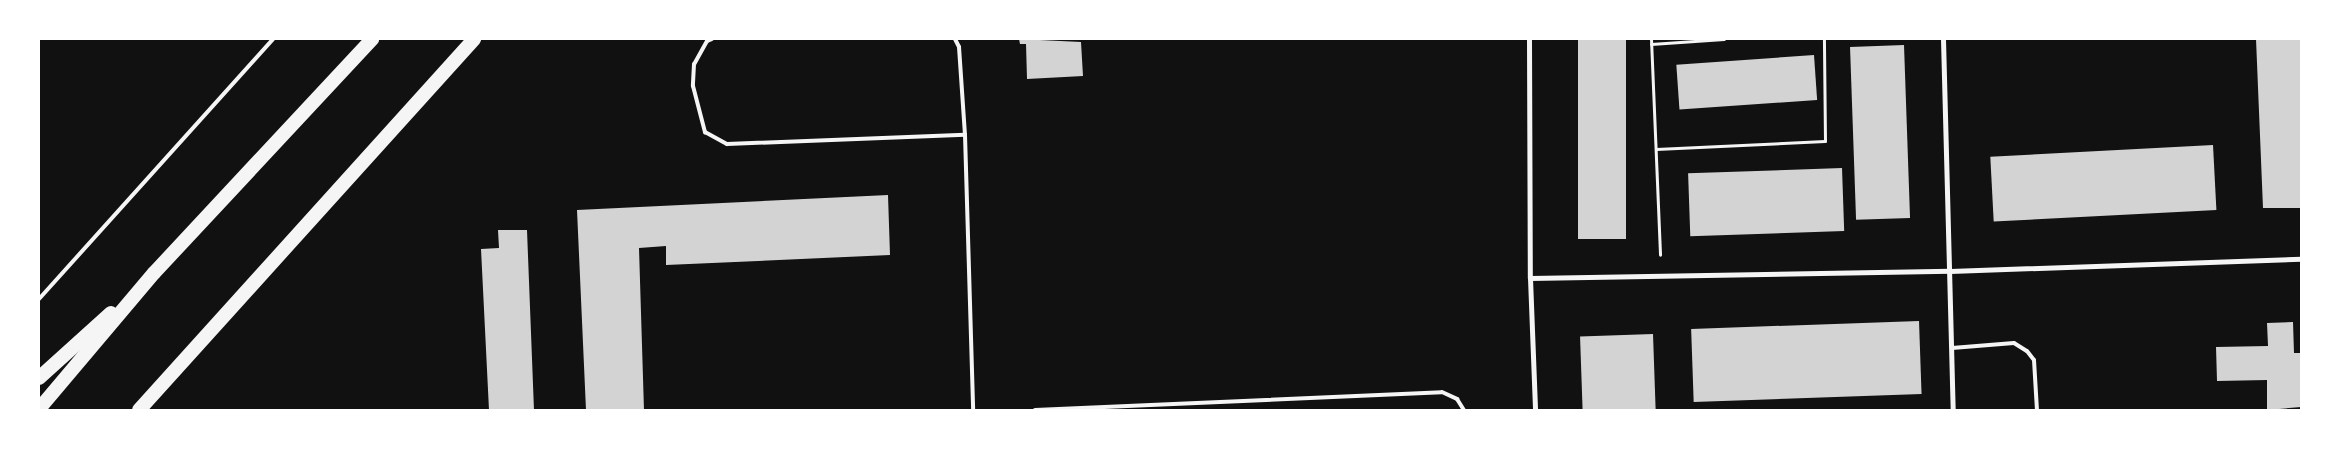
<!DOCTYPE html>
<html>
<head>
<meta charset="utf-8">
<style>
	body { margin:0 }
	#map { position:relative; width:2340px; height:449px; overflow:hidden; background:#111; font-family:"Archivo Narrow",sans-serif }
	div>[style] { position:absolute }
	.building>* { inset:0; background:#d3d3d3; transform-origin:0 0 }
	.path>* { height:3px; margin:-1.5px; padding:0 1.5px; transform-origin:1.5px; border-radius:1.5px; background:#f5f5f5 }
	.service>* { height:4px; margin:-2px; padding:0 2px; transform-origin:2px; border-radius:2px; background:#f5f5f5 }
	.minor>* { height:5px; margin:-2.5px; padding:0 2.5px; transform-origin:2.5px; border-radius:2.5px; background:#f5f5f5 }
	.trunk>* { height:14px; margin:-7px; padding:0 7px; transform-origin:7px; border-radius:7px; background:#f5f5f5 }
	span { translate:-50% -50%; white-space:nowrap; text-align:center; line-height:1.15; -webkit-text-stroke:4px #fff; paint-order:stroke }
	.frame { position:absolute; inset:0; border:40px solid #fff; pointer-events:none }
</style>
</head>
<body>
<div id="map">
	<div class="building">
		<div style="clip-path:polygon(1019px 39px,1081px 42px,1083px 76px,1027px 79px,1026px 44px,1020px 44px)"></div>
		<div style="left:1578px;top:39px;width:48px;height:200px"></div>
		<div style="clip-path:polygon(2256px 39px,2301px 39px,2301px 208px,2263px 208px)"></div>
		<div style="left:1904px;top:45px;width:173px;height:54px;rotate:88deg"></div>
		<div style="left:1814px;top:55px;width:45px;height:138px;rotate:86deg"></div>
		<div style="left:2213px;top:145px;width:65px;height:223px;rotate:87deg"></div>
		<div style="left:1842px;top:168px;width:63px;height:154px;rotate:88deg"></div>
		<div style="clip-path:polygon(888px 195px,890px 255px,666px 265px,666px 246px,639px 248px,644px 410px,586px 410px,577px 210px)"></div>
		<div style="clip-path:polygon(498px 230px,527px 230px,534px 410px,489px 410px,481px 249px,499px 248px)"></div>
		<div style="left:1919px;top:321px;width:73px;height:228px;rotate:88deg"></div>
		<div style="clip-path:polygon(2293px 322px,2294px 353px,2301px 353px,2301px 407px,2267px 410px,2267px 380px,2217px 381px,2216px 347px,2268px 346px,2267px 323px)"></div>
		<div style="left:1653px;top:334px;width:76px;height:73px;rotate:88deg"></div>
	</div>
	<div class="path">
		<div style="left:1651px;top:39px;width:216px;rotate:87.6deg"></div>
		<div style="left:1651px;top:44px;width:73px;rotate:-3.9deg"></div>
		<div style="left:1656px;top:149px;width:169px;rotate:-2.7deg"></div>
		<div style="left:1825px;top:141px;width:102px;rotate:-90.6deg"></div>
	</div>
	<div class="service">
		<div style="left:712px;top:39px;width:5px;rotate:158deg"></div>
		<div style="left:707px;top:41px;width:26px;rotate:119deg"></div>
		<div style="left:694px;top:64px;width:22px;rotate:93deg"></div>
		<div style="left:693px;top:86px;width:48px;rotate:75.4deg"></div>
		<div style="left:705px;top:132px;width:25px;rotate:29deg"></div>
		<div style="left:727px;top:144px;width:238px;rotate:-2.2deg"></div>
		<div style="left:955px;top:39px;width:9px;rotate:63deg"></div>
		<div style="left:959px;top:47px;width:88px;rotate:86.1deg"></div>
		<div style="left:965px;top:135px;width:275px;rotate:88.3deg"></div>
		<div style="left:39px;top:299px;width:350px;rotate:-48deg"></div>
		<div style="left:1952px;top:348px;width:62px;rotate:-4.6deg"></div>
		<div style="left:2014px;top:343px;width:15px;rotate:32deg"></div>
		<div style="left:2027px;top:351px;width:11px;rotate:52deg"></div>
		<div style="left:2034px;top:360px;width:50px;rotate:86.6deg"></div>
		<div style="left:1035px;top:410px;width:407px;rotate:-2.5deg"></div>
		<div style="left:1442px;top:392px;width:17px;rotate:25deg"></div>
		<div style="left:1457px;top:399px;width:13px;rotate:58deg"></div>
	</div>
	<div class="minor">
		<div style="left:1529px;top:39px;width:239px;rotate:89.8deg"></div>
		<div style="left:1530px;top:278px;width:132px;rotate:87.8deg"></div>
		<div style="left:1943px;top:39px;width:371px;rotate:88.5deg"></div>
		<div style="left:1530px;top:278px;width:420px;rotate:-1deg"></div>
		<div style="left:1950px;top:271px;width:351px;rotate:-2deg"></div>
	</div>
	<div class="trunk">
		<div style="left:39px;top:378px;width:97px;rotate:-42.1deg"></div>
		<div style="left:39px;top:409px;width:178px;rotate:-49.8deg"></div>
		<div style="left:154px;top:273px;width:320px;rotate:-47deg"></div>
		<div style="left:139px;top:410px;width:500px;rotate:-47.9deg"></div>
	</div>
	<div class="frame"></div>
</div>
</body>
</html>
